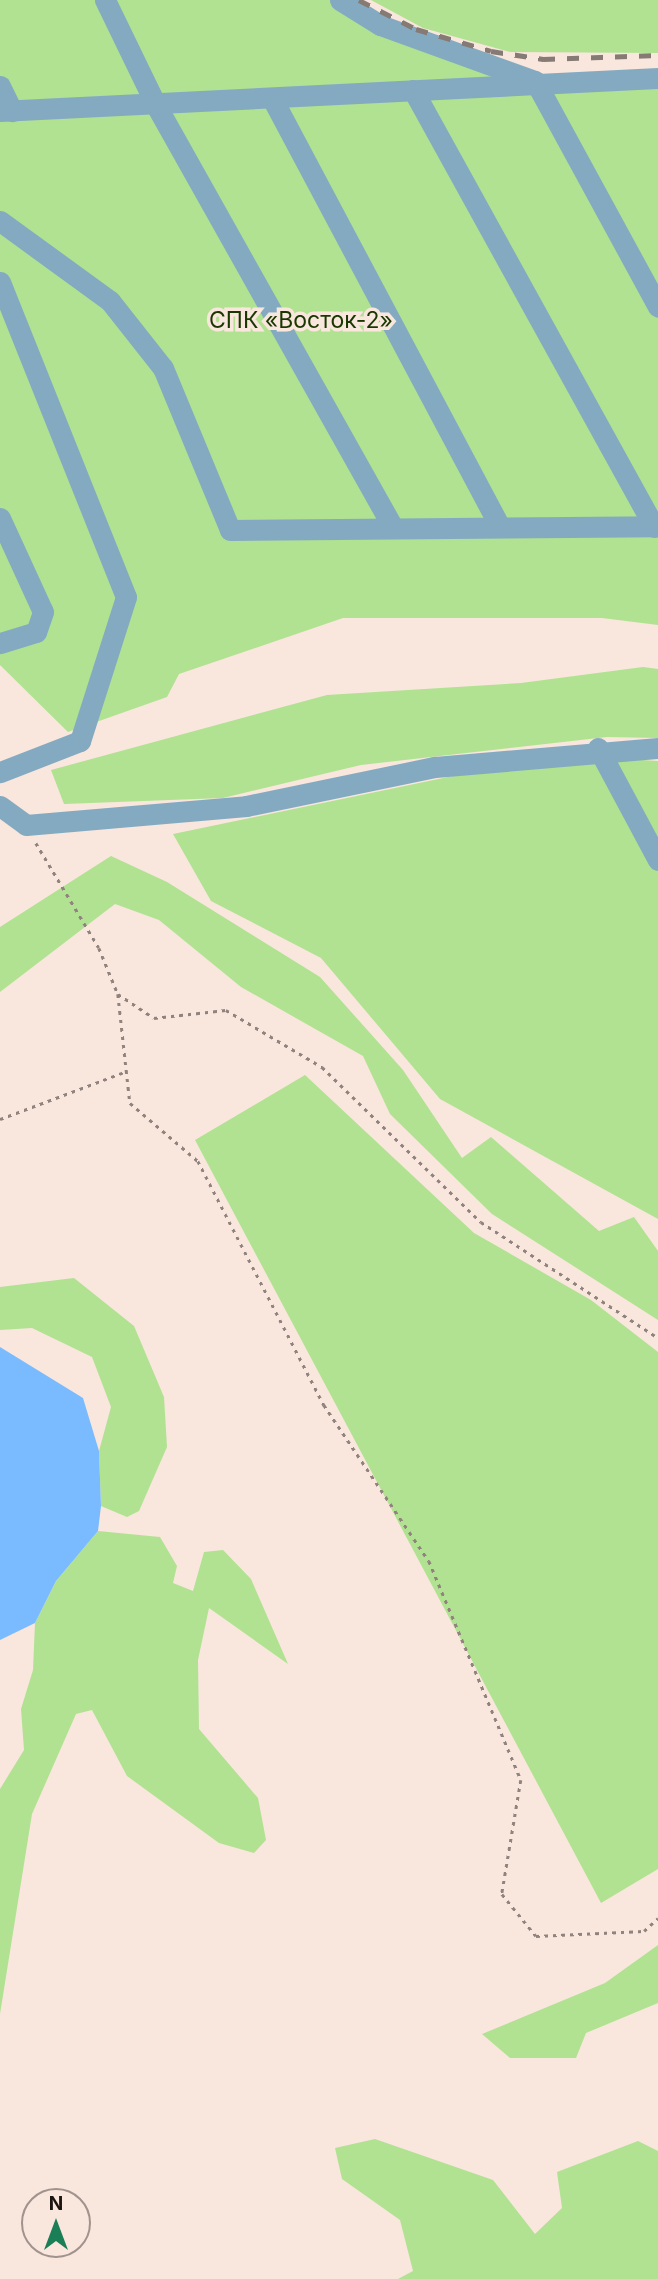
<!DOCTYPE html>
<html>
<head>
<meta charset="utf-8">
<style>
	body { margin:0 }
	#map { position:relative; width:658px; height:2279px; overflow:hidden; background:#f9e6dd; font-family:Inter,sans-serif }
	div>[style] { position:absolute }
	.green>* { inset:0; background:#b0e292 }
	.water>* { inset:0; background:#7abbff }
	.path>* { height:2.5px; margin-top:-1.25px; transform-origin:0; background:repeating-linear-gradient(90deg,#90837d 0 3.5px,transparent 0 8.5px) }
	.minor>* { height:21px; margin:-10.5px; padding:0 10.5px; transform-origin:10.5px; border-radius:10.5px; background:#84aac1 }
	.rail>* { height:5px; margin-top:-2.5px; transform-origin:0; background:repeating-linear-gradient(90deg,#867a74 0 12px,transparent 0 24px) }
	span { translate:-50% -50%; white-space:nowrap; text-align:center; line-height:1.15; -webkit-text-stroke:7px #f9e6dd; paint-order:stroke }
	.park-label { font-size:23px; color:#193700 }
	.north { position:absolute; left:21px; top:2188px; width:70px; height:70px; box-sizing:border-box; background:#f9e6dd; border:2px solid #a0928c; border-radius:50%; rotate:0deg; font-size:19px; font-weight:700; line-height:28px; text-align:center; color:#1b1512 }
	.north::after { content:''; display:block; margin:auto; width:24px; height:32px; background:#1a7e56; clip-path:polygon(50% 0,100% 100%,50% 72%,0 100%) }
</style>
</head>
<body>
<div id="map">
	<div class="green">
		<div style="clip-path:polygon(0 0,334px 0,544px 89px,658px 86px,658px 625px,602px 618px,343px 618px,179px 674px,167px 697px,68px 732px,0 665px)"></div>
		<div style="clip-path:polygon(371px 0,658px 0,658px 53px,510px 52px,423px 28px)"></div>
		<div style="clip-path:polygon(643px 667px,658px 669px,658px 738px,607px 737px,361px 765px,223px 798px,64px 804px,51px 770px,327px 695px,521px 683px)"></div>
		<div style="clip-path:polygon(611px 758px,658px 761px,658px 1219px,440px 1099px,321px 958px,211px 901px,173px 834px,477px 771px)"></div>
		<div style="clip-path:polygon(111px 856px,167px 882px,320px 977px,403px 1070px,462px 1158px,491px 1137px,599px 1231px,634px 1217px,658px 1251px,658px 1320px,492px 1214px,390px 1114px,363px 1056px,241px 987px,159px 920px,115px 904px,0 992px,0 927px)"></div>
		<div style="clip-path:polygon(305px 1075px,474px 1233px,591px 1300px,658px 1352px,658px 1869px,601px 1903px,195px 1140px)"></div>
		<div style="clip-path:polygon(74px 1278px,134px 1326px,164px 1397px,167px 1447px,139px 1511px,127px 1517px,101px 1506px,99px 1451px,111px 1407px,92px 1357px,32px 1328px,0 1330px,0 1287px)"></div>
		<div style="clip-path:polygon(98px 1531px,160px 1537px,177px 1566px,173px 1583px,193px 1591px,204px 1552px,223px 1550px,251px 1579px,288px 1664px,209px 1608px,198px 1660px,199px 1729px,258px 1798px,266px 1840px,254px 1853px,219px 1843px,127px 1776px,92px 1710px,76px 1714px,32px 1814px,0 2014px,0 1789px,24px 1750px,21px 1709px,33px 1670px,35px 1623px,56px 1581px)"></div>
		<div style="clip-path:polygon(658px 1945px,658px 2003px,586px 2033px,576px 2058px,510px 2058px,482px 2034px,605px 1983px)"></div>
		<div style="clip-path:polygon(375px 2139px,493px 2180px,535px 2234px,562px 2208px,557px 2172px,638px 2141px,658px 2151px,658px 2279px,398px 2279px,413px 2271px,400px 2220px,342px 2179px,335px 2148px)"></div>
	</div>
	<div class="water">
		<div style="clip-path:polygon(0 1347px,83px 1398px,99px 1451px,101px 1506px,98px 1531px,56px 1581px,35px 1623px,0 1640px)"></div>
	</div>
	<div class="path">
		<div style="left:36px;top:843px;width:122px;rotate:59deg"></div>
		<div style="left:99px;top:948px;width:50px;rotate:67.6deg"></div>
		<div style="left:118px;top:994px;width:110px;rotate:83.7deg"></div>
		<div style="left:130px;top:1103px;width:89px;rotate:40.5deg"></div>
		<div style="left:198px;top:1161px;width:275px;rotate:62.7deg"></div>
		<div style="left:324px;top:1405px;width:188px;rotate:56.1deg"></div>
		<div style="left:429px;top:1561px;width:238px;rotate:67.2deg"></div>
		<div style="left:521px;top:1780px;width:116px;rotate:99.5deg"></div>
		<div style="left:502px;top:1894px;width:54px;rotate:51deg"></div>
		<div style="left:536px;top:1936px;width:108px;rotate:-2.7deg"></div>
		<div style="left:644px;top:1931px;width:19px;rotate:-43deg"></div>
		<div style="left:118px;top:994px;width:43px;rotate:33.7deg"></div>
		<div style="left:154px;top:1018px;width:72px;rotate:-6.3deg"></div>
		<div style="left:226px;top:1010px;width:112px;rotate:30.7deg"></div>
		<div style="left:322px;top:1067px;width:222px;rotate:44.3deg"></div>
		<div style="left:481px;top:1222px;width:212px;rotate:33.2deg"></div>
		<div style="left:0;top:1119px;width:136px;rotate:-20.7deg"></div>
	</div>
	<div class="minor">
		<div style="left:105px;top:0;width:119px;rotate:64.1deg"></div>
		<div style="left:157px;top:107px;width:480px;rotate:60.7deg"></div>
		<div style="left:340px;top:0;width:47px;rotate:32deg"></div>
		<div style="left:380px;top:25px;width:165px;rotate:19.9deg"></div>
		<div style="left:535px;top:81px;width:257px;rotate:61.4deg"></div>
		<div style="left:0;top:86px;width:28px;rotate:64deg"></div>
		<div style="left:413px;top:90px;width:499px;rotate:61.1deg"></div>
		<div style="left:273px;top:100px;width:480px;rotate:62deg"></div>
		<div style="left:0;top:111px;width:659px;rotate:-2.87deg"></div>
		<div style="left:0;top:221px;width:136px;rotate:36deg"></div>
		<div style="left:110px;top:301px;width:85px;rotate:51.7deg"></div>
		<div style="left:163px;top:368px;width:175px;rotate:67.5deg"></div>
		<div style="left:230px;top:530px;width:428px;rotate:-0.5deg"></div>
		<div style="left:0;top:282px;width:339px;rotate:68.2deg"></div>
		<div style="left:126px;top:597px;width:151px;rotate:107.7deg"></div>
		<div style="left:80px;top:741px;width:86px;rotate:158.8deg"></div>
		<div style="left:0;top:518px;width:103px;rotate:65.4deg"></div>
		<div style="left:43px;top:612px;width:21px;rotate:109deg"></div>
		<div style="left:36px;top:632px;width:38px;rotate:163deg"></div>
		<div style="left:598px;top:748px;width:127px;rotate:61.8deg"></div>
		<div style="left:0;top:806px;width:32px;rotate:36deg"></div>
		<div style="left:26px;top:825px;width:221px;rotate:-4.9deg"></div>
		<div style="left:246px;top:806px;width:193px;rotate:-11.7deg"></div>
		<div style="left:435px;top:767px;width:224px;rotate:-4.9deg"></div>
	</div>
	<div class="rail">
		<div style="left:359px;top:0;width:64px;rotate:27deg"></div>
		<div style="left:416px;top:29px;width:78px;rotate:16.3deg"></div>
		<div style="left:491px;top:51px;width:53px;rotate:8.7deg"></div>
		<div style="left:543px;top:59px;width:115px;rotate:-2deg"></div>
	</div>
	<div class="park-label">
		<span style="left:301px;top:320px">СПК «Восток-2»</span>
	</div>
	<div class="north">N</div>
</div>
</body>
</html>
